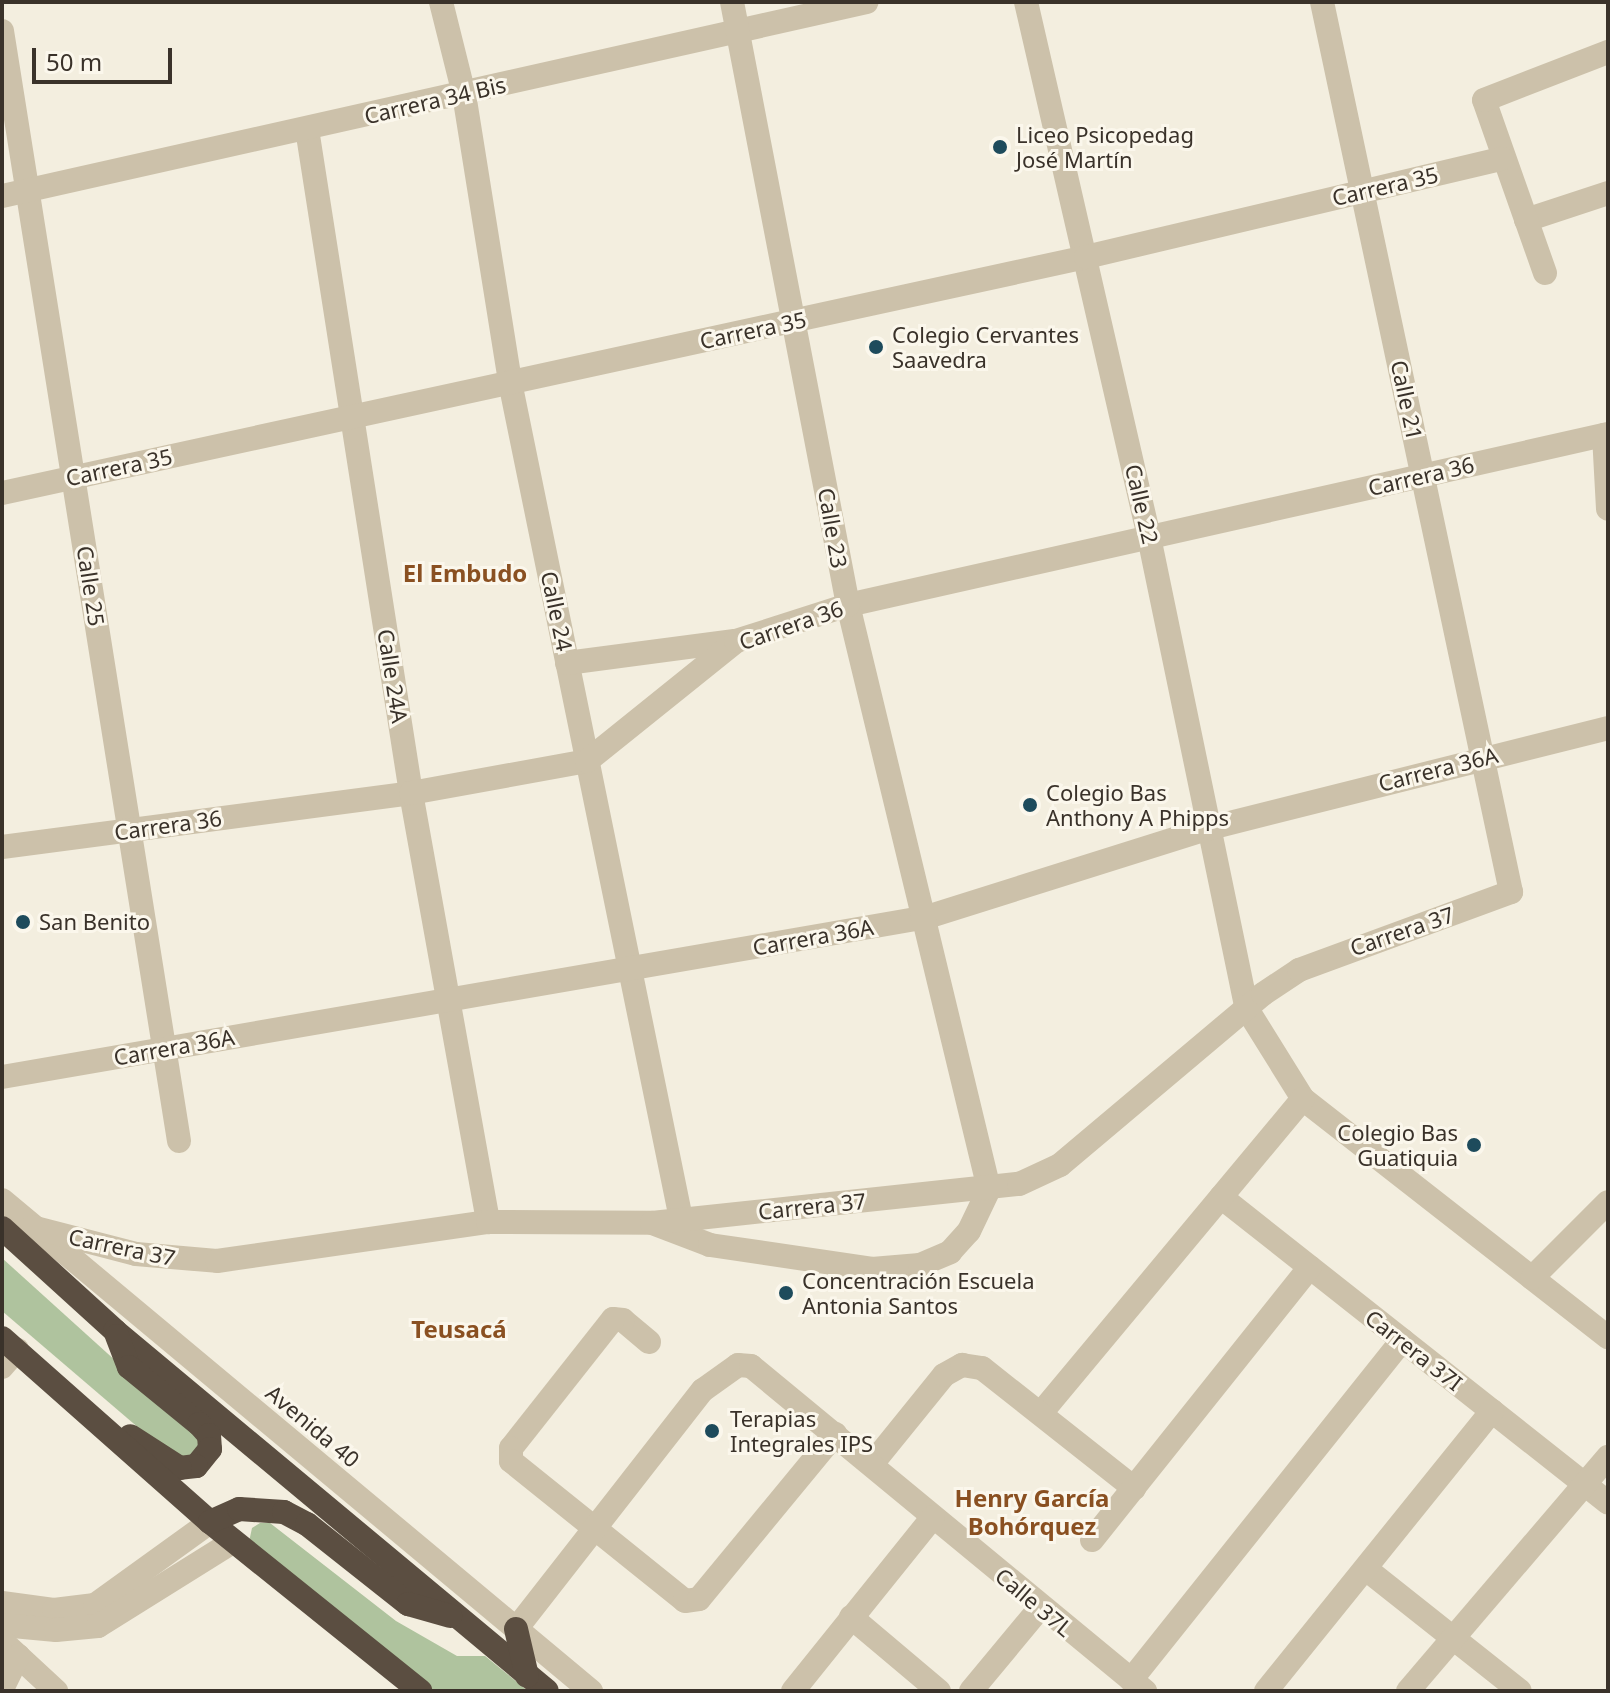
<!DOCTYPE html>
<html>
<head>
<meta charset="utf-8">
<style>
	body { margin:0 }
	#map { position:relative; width:1610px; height:1693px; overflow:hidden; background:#f3eedf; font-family:"Noto Sans",sans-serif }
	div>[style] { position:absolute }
	.green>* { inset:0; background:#afc39e }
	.minor>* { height:24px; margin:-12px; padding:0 12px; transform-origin:12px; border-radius:12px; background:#ccc1aa }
	.highway>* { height:24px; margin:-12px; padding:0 12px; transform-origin:12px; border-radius:12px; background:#5b4e41 }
	.dots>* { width:22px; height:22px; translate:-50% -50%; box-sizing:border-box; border:4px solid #fbf7ec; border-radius:50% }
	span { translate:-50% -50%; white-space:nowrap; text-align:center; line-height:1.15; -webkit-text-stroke:6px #fbf7ec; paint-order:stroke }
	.street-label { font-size:22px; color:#3a322a }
	.poi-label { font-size:22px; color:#3a322a }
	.left { translate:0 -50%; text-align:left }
	.right { translate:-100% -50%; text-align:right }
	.neighbourhood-label { font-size:24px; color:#8a5021; font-weight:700 }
	.frame { position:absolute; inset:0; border:4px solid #3a322a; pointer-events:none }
	.scale { position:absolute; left:32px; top:48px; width:140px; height:36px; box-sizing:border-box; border:4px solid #3a322a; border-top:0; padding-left:10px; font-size:24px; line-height:28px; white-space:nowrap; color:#3a322a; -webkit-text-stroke:6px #fbf7ec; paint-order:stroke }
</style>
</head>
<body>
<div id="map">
	<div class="green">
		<div style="clip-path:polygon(2px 1258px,201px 1438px,195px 1460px,168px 1453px,2px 1311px)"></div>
		<div style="clip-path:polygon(260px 1523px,270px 1523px,396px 1621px,457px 1656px,485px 1656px,528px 1691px,433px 1691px,258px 1554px,249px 1542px,252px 1528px)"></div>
	</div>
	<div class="minor">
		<div style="left:441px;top:2px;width:95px;rotate:76deg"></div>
		<div style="left:464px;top:94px;width:292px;rotate:80.9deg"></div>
		<div style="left:510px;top:382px;width:854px;rotate:78.45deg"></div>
		<div style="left:1026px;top:2px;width:549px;rotate:77.05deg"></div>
		<div style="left:1149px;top:537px;width:482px;rotate:78.3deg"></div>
		<div style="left:1247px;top:1009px;width:106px;rotate:58.1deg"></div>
		<div style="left:1303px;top:1099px;width:387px;rotate:38deg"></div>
		<div style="left:2px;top:31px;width:1124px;rotate:80.94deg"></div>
		<div style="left:307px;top:129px;width:672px;rotate:81.1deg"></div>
		<div style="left:411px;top:793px;width:436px;rotate:79.8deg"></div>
		<div style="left:2px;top:196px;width:886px;rotate:-12.64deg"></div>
		<div style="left:1526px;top:220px;width:86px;rotate:-18.2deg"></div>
		<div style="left:1545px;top:273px;width:183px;rotate:-109.4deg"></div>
		<div style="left:1484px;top:100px;width:133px;rotate:-21.2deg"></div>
		<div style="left:1604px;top:435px;width:74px;rotate:86.9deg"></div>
		<div style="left:2px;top:493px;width:1109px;rotate:-12.28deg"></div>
		<div style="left:1086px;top:257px;width:427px;rotate:-13.3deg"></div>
		<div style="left:567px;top:663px;width:169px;rotate:-7.5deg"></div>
		<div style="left:2px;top:847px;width:413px;rotate:-7.5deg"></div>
		<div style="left:411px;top:793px;width:179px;rotate:-10.3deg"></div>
		<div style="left:587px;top:761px;width:191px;rotate:-38.8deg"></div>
		<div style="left:736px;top:641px;width:118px;rotate:-17.8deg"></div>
		<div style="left:848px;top:605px;width:779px;rotate:-12.68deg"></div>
		<div style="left:2px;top:1077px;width:939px;rotate:-9.81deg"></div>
		<div style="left:927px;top:917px;width:297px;rotate:-17.5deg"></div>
		<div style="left:1210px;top:828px;width:410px;rotate:-14.1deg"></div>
		<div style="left:1221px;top:1197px;width:493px;rotate:38.3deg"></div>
		<div style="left:2px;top:1200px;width:767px;rotate:39.82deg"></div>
		<div style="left:655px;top:1224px;width:59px;rotate:20.9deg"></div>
		<div style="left:710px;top:1245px;width:164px;rotate:8.4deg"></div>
		<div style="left:872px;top:1269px;width:48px;rotate:-4.8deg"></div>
		<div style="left:920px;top:1265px;width:33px;rotate:-23deg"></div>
		<div style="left:950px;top:1252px;width:28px;rotate:-48deg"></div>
		<div style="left:969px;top:1231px;width:47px;rotate:-64.5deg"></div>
		<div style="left:989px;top:1189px;width:601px;rotate:-103.57deg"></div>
		<div style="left:848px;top:605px;width:614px;rotate:-100.89deg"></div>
		<div style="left:32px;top:1227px;width:107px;rotate:14.6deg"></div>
		<div style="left:136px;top:1254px;width:81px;rotate:4.9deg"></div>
		<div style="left:217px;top:1261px;width:274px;rotate:-8.2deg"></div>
		<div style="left:488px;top:1222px;width:164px;rotate:0.3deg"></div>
		<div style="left:652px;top:1223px;width:369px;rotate:-6.1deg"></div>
		<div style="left:1019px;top:1184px;width:45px;rotate:-24.9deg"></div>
		<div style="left:1060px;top:1165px;width:265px;rotate:-40.1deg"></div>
		<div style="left:1263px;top:994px;width:43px;rotate:-33.7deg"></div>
		<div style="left:1299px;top:970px;width:226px;rotate:-20.2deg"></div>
		<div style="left:1511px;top:892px;width:910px;rotate:-101.99deg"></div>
		<div style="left:1532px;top:1278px;width:107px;rotate:-45deg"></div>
		<div style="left:649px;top:1342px;width:34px;rotate:-140deg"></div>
		<div style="left:623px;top:1320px;width:10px;rotate:-174deg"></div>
		<div style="left:613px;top:1319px;width:164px;rotate:128.3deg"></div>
		<div style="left:511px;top:1448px;width:13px;rotate:90deg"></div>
		<div style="left:511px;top:1461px;width:223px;rotate:38.8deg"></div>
		<div style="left:685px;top:1601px;width:14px;rotate:-8deg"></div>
		<div style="left:699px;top:1599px;width:214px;rotate:-50.5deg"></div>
		<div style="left:2px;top:1367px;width:23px;rotate:-49deg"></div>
		<div style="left:1041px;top:1413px;width:409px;rotate:-50.2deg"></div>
		<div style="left:872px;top:1464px;width:114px;rotate:-51deg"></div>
		<div style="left:944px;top:1375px;width:21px;rotate:-29deg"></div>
		<div style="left:962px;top:1365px;width:20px;rotate:9deg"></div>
		<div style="left:982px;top:1368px;width:194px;rotate:38.3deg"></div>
		<div style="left:1092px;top:1540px;width:349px;rotate:-51.4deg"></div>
		<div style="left:1366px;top:1569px;width:196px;rotate:38.4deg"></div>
		<div style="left:2px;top:1603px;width:52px;rotate:7.7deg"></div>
		<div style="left:54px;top:1610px;width:41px;rotate:-7deg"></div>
		<div style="left:95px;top:1605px;width:142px;rotate:-35.8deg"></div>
		<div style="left:851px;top:1617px;width:115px;rotate:40.1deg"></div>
		<div style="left:2px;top:1625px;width:54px;rotate:5.3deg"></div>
		<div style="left:56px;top:1630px;width:42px;rotate:-5.4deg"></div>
		<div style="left:98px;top:1626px;width:160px;rotate:-32deg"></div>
		<div style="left:516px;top:1629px;width:303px;rotate:-52deg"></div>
		<div style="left:703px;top:1390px;width:43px;rotate:-35.5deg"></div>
		<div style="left:738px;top:1365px;width:13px;rotate:4deg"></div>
		<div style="left:751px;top:1366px;width:511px;rotate:39.52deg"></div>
		<div style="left:2px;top:1641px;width:74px;rotate:42.8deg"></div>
		<div style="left:1131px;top:1680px;width:435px;rotate:-51.4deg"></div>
		<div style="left:2px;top:1689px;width:37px;rotate:-64deg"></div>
		<div style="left:793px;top:1691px;width:223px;rotate:-51.2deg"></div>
		<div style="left:971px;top:1691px;width:108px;rotate:-50.3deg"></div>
		<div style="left:1266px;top:1691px;width:360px;rotate:-51.1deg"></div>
		<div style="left:1408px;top:1691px;width:308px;rotate:-49.5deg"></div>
	</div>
	<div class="highway">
		<div style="left:2px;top:1228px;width:153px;rotate:42.3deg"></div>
		<div style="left:115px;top:1331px;width:562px;rotate:39.81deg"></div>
		<div style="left:117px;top:1336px;width:33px;rotate:69deg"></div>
		<div style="left:129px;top:1367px;width:90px;rotate:39.2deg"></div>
		<div style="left:199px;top:1424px;width:15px;rotate:48deg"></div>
		<div style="left:209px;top:1435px;width:14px;rotate:86deg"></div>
		<div style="left:210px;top:1449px;width:22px;rotate:129deg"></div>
		<div style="left:196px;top:1466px;width:16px;rotate:173deg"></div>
		<div style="left:180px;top:1468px;width:59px;rotate:-147.4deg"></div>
		<div style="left:2px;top:1338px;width:278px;rotate:41.5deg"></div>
		<div style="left:210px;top:1522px;width:270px;rotate:38.8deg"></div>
		<div style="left:210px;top:1522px;width:32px;rotate:-24deg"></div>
		<div style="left:239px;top:1509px;width:45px;rotate:3.8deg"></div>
		<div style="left:284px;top:1512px;width:26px;rotate:28deg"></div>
		<div style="left:307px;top:1524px;width:129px;rotate:38.4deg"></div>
		<div style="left:408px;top:1604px;width:44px;rotate:15.9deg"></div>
		<div style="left:516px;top:1629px;width:48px;rotate:76.8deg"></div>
	</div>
	<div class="dots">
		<div style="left:1000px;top:147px;background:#1e4b5c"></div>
		<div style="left:876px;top:347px;background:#1e4b5c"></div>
		<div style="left:1030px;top:805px;background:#1e4b5c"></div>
		<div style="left:23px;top:922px;background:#1e4b5c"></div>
		<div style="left:1474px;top:1145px;background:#1e4b5c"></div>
		<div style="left:786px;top:1293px;background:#1e4b5c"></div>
		<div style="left:712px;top:1431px;background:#1e4b5c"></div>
	</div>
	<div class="street-label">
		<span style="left:435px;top:100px;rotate:-13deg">Carrera 34 Bis</span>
		<span style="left:1385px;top:186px;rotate:-13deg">Carrera 35</span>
		<span style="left:753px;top:330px;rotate:-12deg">Carrera 35</span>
		<span style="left:1407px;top:400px;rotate:78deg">Calle 21</span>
		<span style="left:119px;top:467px;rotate:-12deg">Carrera 35</span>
		<span style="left:1421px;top:476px;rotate:-13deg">Carrera 36</span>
		<span style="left:1142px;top:504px;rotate:77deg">Calle 22</span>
		<span style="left:833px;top:528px;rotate:80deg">Calle 23</span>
		<span style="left:91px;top:586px;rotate:81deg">Calle 25</span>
		<span style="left:557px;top:611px;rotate:78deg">Calle 24</span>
		<span style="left:791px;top:625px;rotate:-19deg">Carrera 36</span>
		<span style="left:393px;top:676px;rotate:81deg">Calle 24A</span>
		<span style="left:1438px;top:769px;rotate:-14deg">Carrera 36A</span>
		<span style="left:168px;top:825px;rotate:-8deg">Carrera 36</span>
		<span style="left:1402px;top:931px;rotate:-19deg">Carrera 37</span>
		<span style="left:813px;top:937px;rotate:-10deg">Carrera 36A</span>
		<span style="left:174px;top:1047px;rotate:-10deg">Carrera 36A</span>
		<span style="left:812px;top:1206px;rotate:-6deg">Carrera 37</span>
		<span style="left:122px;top:1247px;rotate:12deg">Carrera 37</span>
		<span style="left:1414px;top:1350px;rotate:38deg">Carrera 37I</span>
		<span style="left:313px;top:1426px;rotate:40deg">Avenida 40</span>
		<span style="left:1034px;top:1602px;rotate:40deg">Calle 37L</span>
	</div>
	<div class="poi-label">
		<span class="left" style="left:1016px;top:147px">Liceo Psicopedag<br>José Martín</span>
		<span class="left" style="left:892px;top:347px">Colegio Cervantes<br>Saavedra</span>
		<span class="left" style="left:1046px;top:805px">Colegio Bas<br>Anthony A Phipps</span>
		<span class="left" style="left:39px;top:922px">San Benito</span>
		<span class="right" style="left:1458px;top:1145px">Colegio Bas<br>Guatiquia</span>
		<span class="left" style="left:802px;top:1293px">Concentración Escuela<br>Antonia Santos</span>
		<span class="left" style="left:730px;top:1431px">Terapias<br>Integrales IPS</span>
	</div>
	<div class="neighbourhood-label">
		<span style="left:465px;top:573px">El Embudo</span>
		<span style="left:459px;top:1329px">Teusacá</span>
		<span style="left:1032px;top:1512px">Henry García<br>Bohórquez</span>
	</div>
	<div class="frame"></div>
	<div class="scale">50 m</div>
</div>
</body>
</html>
